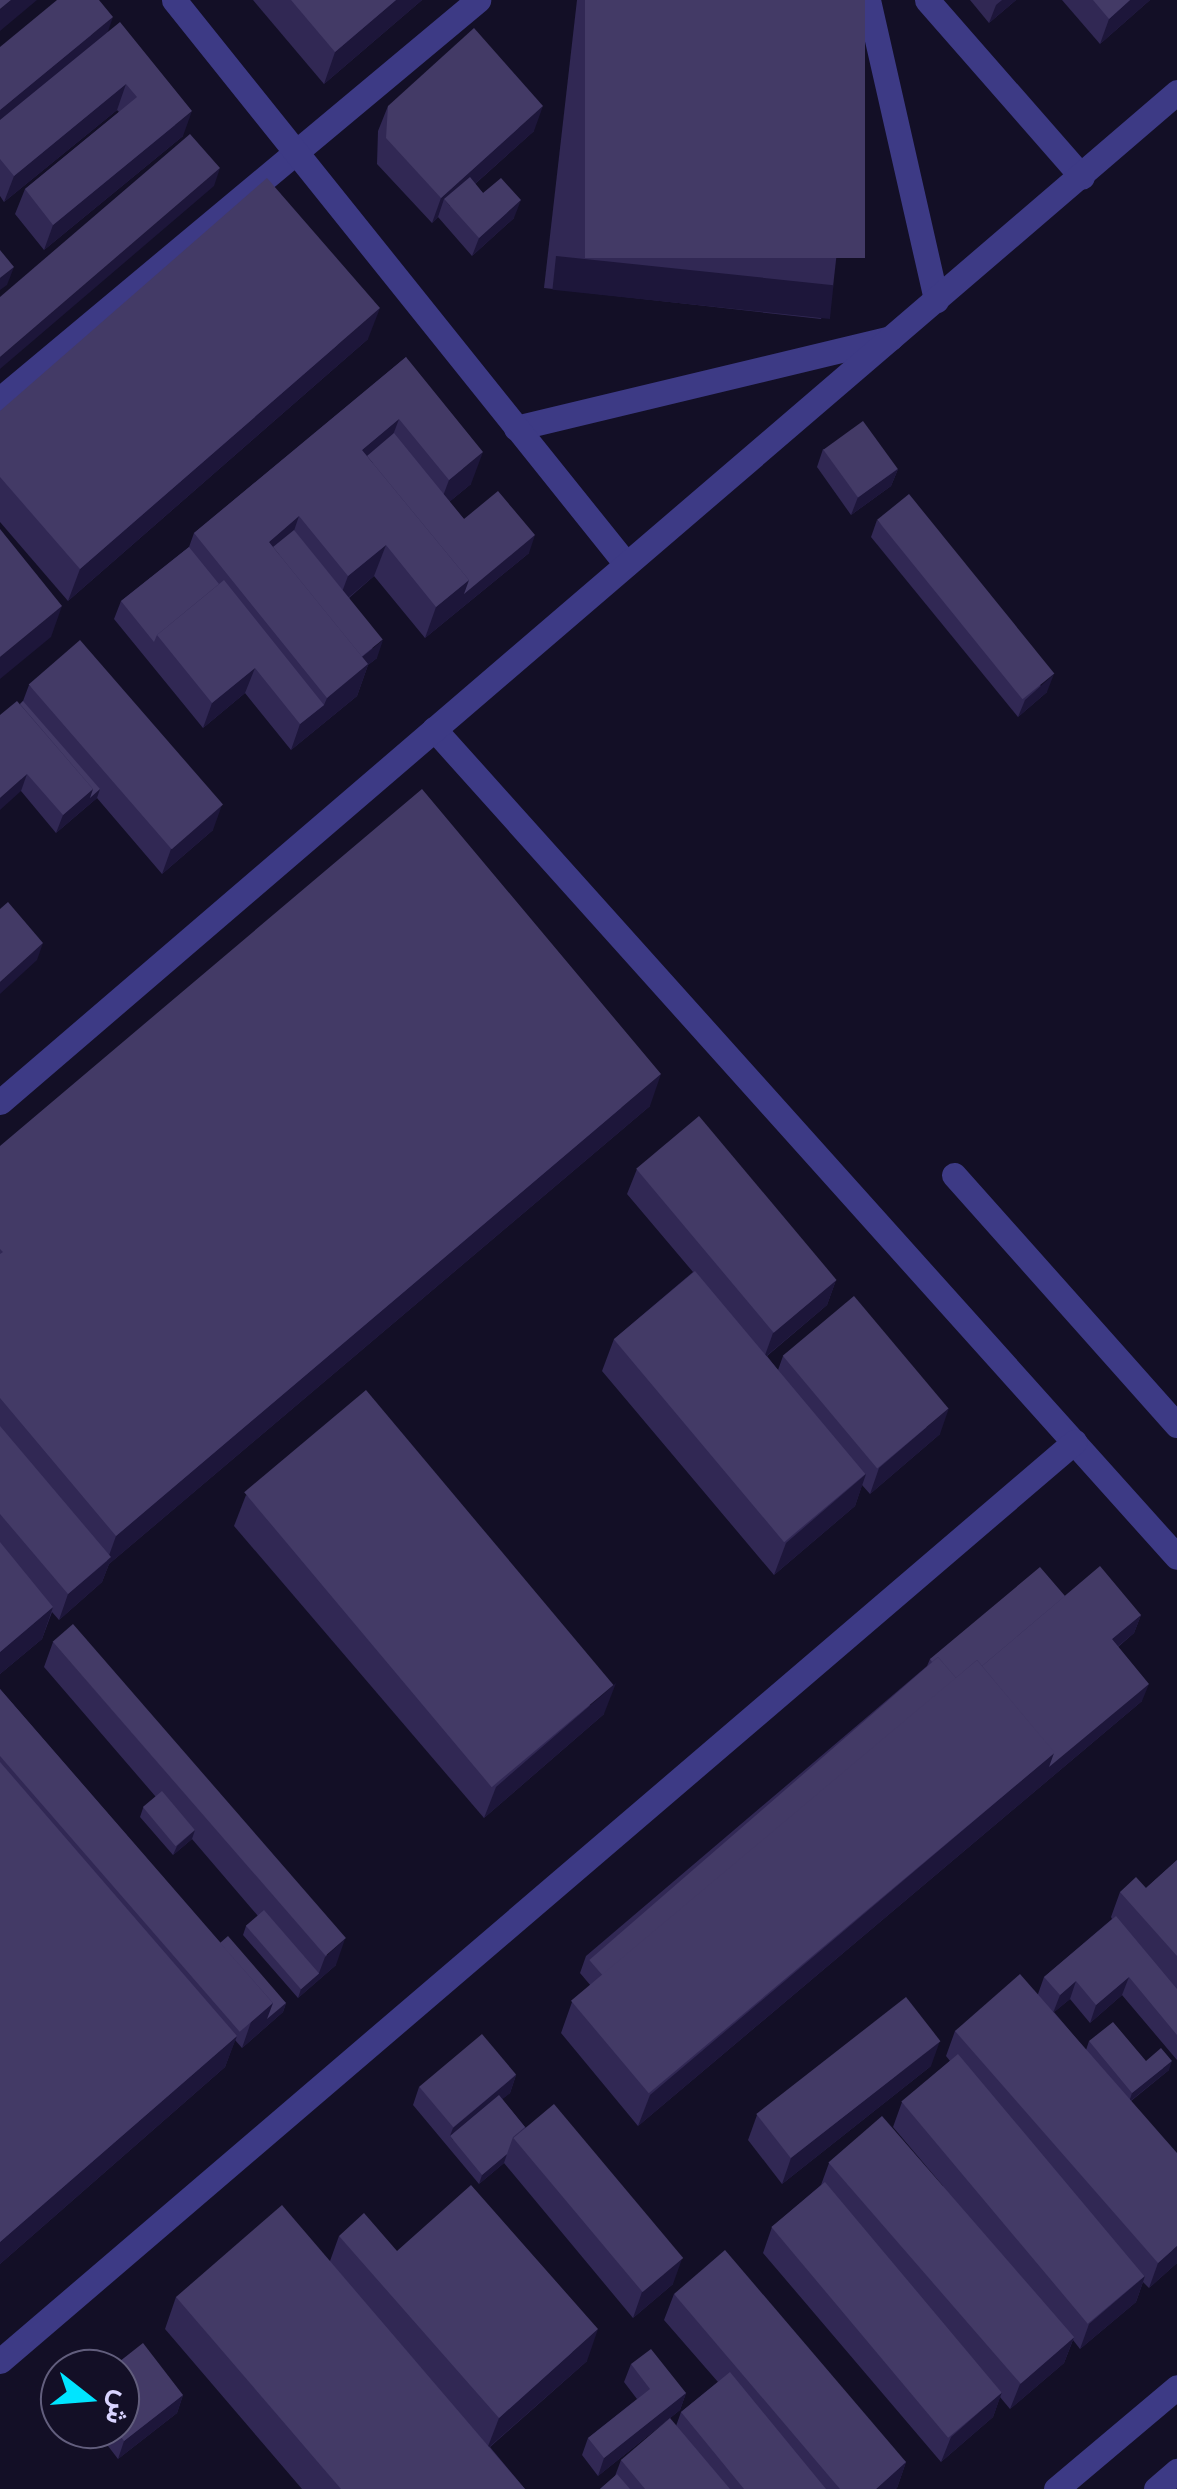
<!DOCTYPE html>
<html>
<head>
<meta charset="utf-8">
<style>
	body { margin:0 }
	#map { position:relative; width:1177px; height:2489px; overflow:hidden; background:#130f26; font-family:Overpass,Vazirmatn,sans-serif }
	div>[style] { position:absolute }
	.service>* { height:25px; margin:-12.5px; padding:0 12.5px; transform-origin:12.5px; border-radius:12.5px; background:#3d3a85 }
	.minor>* { height:25px; margin:-12.5px; padding:0 12.5px; transform-origin:12.5px; border-radius:12.5px; background:#3d3a85 }
	.wall>* { inset:0; background:#312854 }
	.shaded-wall>* { inset:0; background:#1d163a; transform-origin:0 0 }
	.building>* { inset:0; background:#433a66; transform-origin:0 0 }
	span { translate:-50% -50%; white-space:nowrap; text-align:center; line-height:1.15; -webkit-text-stroke:10px #130f26; paint-order:stroke }
	.north { position:absolute; left:40px; top:2349px; width:100px; height:100px; box-sizing:border-box; background:#130f26; border:2px solid #625e7d; border-radius:50%; rotate:107deg; font-size:28px; font-weight:700; line-height:40px; text-align:center; color:#d9d4ff }
	.north::after { content:''; display:block; margin:auto; width:35px; height:45px; background:#00e5ff; clip-path:polygon(50% 0,100% 100%,50% 72%,0 100%) }
</style>
</head>
<body>
<div id="map">
	<div class="service">
		<div style="left:868px;top:0;width:308px;rotate:77.2deg"></div>
		<div style="left:0;top:399px;width:623px;rotate:-39.85deg"></div>
		<div style="left:516px;top:428px;width:385px;rotate:-13.5deg"></div>
		<div style="left:954px;top:1175px;width:335px;rotate:48.3deg"></div>
		<div style="left:1156px;top:2489px;width:28px;rotate:-41deg"></div>
	</div>
	<div class="minor">
		<div style="left:174px;top:0;width:723px;rotate:51.29deg"></div>
		<div style="left:927px;top:0;width:235px;rotate:48.8deg"></div>
		<div style="left:434px;top:729px;width:1112px;rotate:48.1deg"></div>
		<div style="left:0;top:1102px;width:1551px;rotate:-40.63deg"></div>
		<div style="left:0;top:2361px;width:1414px;rotate:-40.55deg"></div>
		<div style="left:1056px;top:2489px;width:158px;rotate:-40.1deg"></div>
	</div>
	<div class="wall">
		<div style="clip-path:polygon(253px 0,422px 0,324px 84px)"></div>
		<div style="clip-path:polygon(577px 0,865px 0,833px 287px,821px 319px,544px 288px)"></div>
		<div style="clip-path:polygon(970px 0,1016px 0,989px 23px)"></div>
		<div style="clip-path:polygon(1062px 0,1150px 0,1100px 44px)"></div>
		<div style="clip-path:polygon(108px 32px,183px 136px,44px 250px,15px 214px,25px 189px,119px 112px,117px 110px,4px 202px,0 196px,0 47px)"></div>
		<div style="clip-path:polygon(388px 106px,534px 131px,475px 184px,483px 193px,514px 218px,472px 256px,438px 217px,432px 223px,377px 164px,378px 131px)"></div>
		<div style="clip-path:polygon(368px 339px,68px 601px,0 522px,0 411px)"></div>
		<div style="clip-path:polygon(406px 357px,471px 484px,449px 502px,464px 519px,529px 553px,425px 638px,374px 576px,349px 598px,377px 658px,368px 665px,357px 696px,291px 750px,245px 693px,203px 728px,114px 619px,121px 601px,189px 547px,194px 533px)"></div>
		<div style="clip-path:polygon(823px 449px,898px 469px,891px 486px,851px 515px,817px 467px)"></div>
		<div style="clip-path:polygon(877px 520px,1047px 692px,1018px 717px,871px 537px)"></div>
		<div style="clip-path:polygon(29px 685px,213px 830px,162px 874px,97px 798px,56px 833px,21px 791px,20px 704px,23px 701px)"></div>
		<div style="clip-path:polygon(650px 1106px,109px 1564px,102px 1582px,59px 1620px,52px 1612px,42px 1639px,0 1674px,0 1146px)"></div>
		<div style="clip-path:polygon(637px 1169px,836px 1280px,827px 1305px,767px 1356px,778px 1370px,783px 1356px,940px 1434px,870px 1494px,862px 1485px,855px 1506px,774px 1575px,602px 1371px,614px 1339px,693px 1272px,627px 1194px)"></div>
		<div style="clip-path:polygon(246px 1495px,604px 1714px,484px 1818px,234px 1526px)"></div>
		<div style="clip-path:polygon(1065px 1596px,1141px 1615px,1134px 1633px,1118px 1647px,1142px 1701px,638px 2126px,561px 2033px,572px 2002px,591px 1986px,580px 1973px,586px 1956px,927px 1666px,930px 1659px)"></div>
		<div style="clip-path:polygon(53px 1642px,336px 1965px,298px 1998px,243px 1935px,246px 1926px,258px 1916px,192px 1839px,173px 1855px,140px 1817px,143px 1808px,156px 1797px,44px 1667px)"></div>
		<div style="clip-path:polygon(0 1689px,220px 1943px,286px 2003px,283px 2012px,242px 2048px,235px 2040px,225px 2067px,0 2264px)"></div>
		<div style="clip-path:polygon(1177px 1860px,1177px 2060px,1122px 1995px,1090px 2023px,1070px 1999px,1054px 2012px,1086px 2050px,1089px 2041px,1169px 2070px,1131px 2101px,1177px 2263px,1149px 2288px,1143px 2282px,1136px 2302px,1080px 2349px,1073px 2340px,1064px 2363px,1010px 2409px,1000px 2397px,993px 2417px,941px 2462px,763px 2253px,772px 2227px,821px 2185px,829px 2163px,943px 2186px,893px 2127px,902px 2102px,950px 2061px,946px 2056px,955px 2031px,1038px 1994px,1044px 1977px,1112px 1919px,1111px 1917px,1120px 1892px,1146px 1888px)"></div>
		<div style="clip-path:polygon(931px 2066px,782px 2184px,748px 2140px,757px 2115px)"></div>
		<div style="clip-path:polygon(516px 2075px,510px 2093px,502px 2099px,525px 2127px,673px 2284px,633px 2318px,504px 2163px,479px 2184px,413px 2105px,419px 2087px)"></div>
		<div style="clip-path:polygon(339px 2236px,397px 2251px,587px 2361px,490px 2447px,525px 2489px,302px 2489px,165px 2329px,176px 2297px,330px 2261px)"></div>
		<div style="clip-path:polygon(674px 2294px,906px 2462px,897px 2488px,895px 2489px,600px 2489px,615px 2476px,621px 2460px,676px 2426px,681px 2412px,718px 2382px,664px 2320px)"></div>
		<div style="clip-path:polygon(631px 2364px,686px 2393px,680px 2410px,598px 2476px,582px 2455px,588px 2438px,637px 2399px,624px 2382px)"></div>
		<div style="clip-path:polygon(183px 2395px,177px 2413px,118px 2459px,95px 2429px,120px 2429px)"></div>
	</div>
	<div class="shaded-wall">
		<div style="clip-path:polygon(11px 0,37px 0,0 31px,0 9px)"></div>
		<div style="clip-path:polygon(396px 0,422px 0,324px 84px,335px 52px)"></div>
		<div style="clip-path:polygon(1002px 0,1016px 0,989px 23px,996px 5px)"></div>
		<div style="clip-path:polygon(1130px 0,1150px 0,1100px 44px,1109px 19px)"></div>
		<div style="clip-path:polygon(113px 17px,104px 43px,0 128px,0 110px)"></div>
		<div style="clip-path:polygon(126px 84px,117px 110px,4px 202px,14px 176px)"></div>
		<div style="clip-path:polygon(543px 106px,534px 131px,450px 206px,444px 199px,438px 217px,432px 223px,441px 198px)"></div>
		<div style="clip-path:polygon(192px 111px,183px 136px,44px 250px,53px 225px)"></div>
		<div style="clip-path:polygon(220px 168px,214px 186px,0 369px,0 357px)"></div>
		<div style="clip-path:polygon(521px 200px,514px 218px,472px 256px,479px 238px)"></div>
		<div style="left:556px;top:256px;width:279px;height:34px;rotate:6deg"></div>
		<div style="clip-path:polygon(14px 267px,7px 285px,0 290px,0 278px)"></div>
		<div style="clip-path:polygon(380px 308px,368px 339px,68px 601px,80px 569px)"></div>
		<div style="clip-path:polygon(399px 419px,387px 451px,363px 471px,362px 450px)"></div>
		<div style="clip-path:polygon(483px 452px,471px 484px,437px 512px,449px 480px)"></div>
		<div style="clip-path:polygon(898px 469px,891px 486px,851px 515px,858px 497px)"></div>
		<div style="clip-path:polygon(299px 516px,288px 548px,270px 563px,269px 542px)"></div>
		<div style="clip-path:polygon(535px 535px,529px 553px,425px 638px,436px 607px,469px 580px)"></div>
		<div style="clip-path:polygon(386px 545px,374px 576px,336px 608px,348px 576px)"></div>
		<div style="clip-path:polygon(62px 606px,51px 637px,0 679px,0 657px)"></div>
		<div style="clip-path:polygon(383px 640px,377px 658px,368px 665px,357px 696px,291px 750px,300px 724px,324px 705px,327px 698px,352px 665px)"></div>
		<div style="clip-path:polygon(255px 668px,245px 693px,203px 728px,212px 703px)"></div>
		<div style="clip-path:polygon(1054px 674px,1047px 692px,1018px 717px,1025px 700px)"></div>
		<div style="clip-path:polygon(27px 774px,21px 791px,0 810px,0 798px)"></div>
		<div style="clip-path:polygon(93px 789px,100px 789px,97px 798px,56px 833px,63px 815px)"></div>
		<div style="clip-path:polygon(222px 805px,213px 830px,162px 874px,171px 849px)"></div>
		<div style="clip-path:polygon(43px 943px,37px 960px,0 994px,0 982px)"></div>
		<div style="clip-path:polygon(661px 1074px,650px 1106px,109px 1564px,102px 1582px,59px 1620px,68px 1594px,107px 1561px,116px 1536px)"></div>
		<div style="clip-path:polygon(836px 1280px,827px 1305px,764px 1358px,773px 1333px)"></div>
		<div style="clip-path:polygon(949px 1408px,940px 1434px,870px 1494px,879px 1468px)"></div>
		<div style="clip-path:polygon(866px 1474px,855px 1506px,774px 1575px,786px 1543px)"></div>
		<div style="clip-path:polygon(53px 1607px,42px 1639px,0 1674px,0 1652px)"></div>
		<div style="clip-path:polygon(1141px 1615px,1134px 1633px,1105px 1657px,1112px 1639px)"></div>
		<div style="clip-path:polygon(616px 1683px,604px 1714px,484px 1818px,496px 1787px)"></div>
		<div style="clip-path:polygon(1149px 1684px,1142px 1701px,638px 2126px,650px 2095px,1054px 1753px)"></div>
		<div style="clip-path:polygon(195px 1830px,192px 1839px,173px 1855px,177px 1846px)"></div>
		<div style="clip-path:polygon(345px 1939px,336px 1965px,298px 1998px,301px 1989px,319px 1973px,325px 1957px)"></div>
		<div style="clip-path:polygon(1129px 1977px,1122px 1995px,1090px 2023px,1096px 2005px)"></div>
		<div style="clip-path:polygon(1076px 1981px,1070px 1999px,1053px 2013px,1060px 1995px)"></div>
		<div style="clip-path:polygon(273px 2003px,286px 2003px,283px 2012px,242px 2048px,251px 2022px)"></div>
		<div style="clip-path:polygon(237px 2036px,225px 2067px,0 2264px,0 2242px)"></div>
		<div style="clip-path:polygon(940px 2041px,931px 2066px,782px 2184px,791px 2158px)"></div>
		<div style="clip-path:polygon(1172px 2061px,1169px 2070px,1129px 2102px,1132px 2093px)"></div>
		<div style="clip-path:polygon(516px 2075px,510px 2093px,453px 2140px,450px 2136px,453px 2128px)"></div>
		<div style="clip-path:polygon(507px 2154px,504px 2163px,479px 2184px,482px 2175px)"></div>
		<div style="clip-path:polygon(1177px 2246px,1177px 2263px,1149px 2288px,1158px 2263px)"></div>
		<div style="clip-path:polygon(682px 2259px,673px 2284px,633px 2318px,642px 2292px)"></div>
		<div style="clip-path:polygon(1145px 2276px,1136px 2302px,1080px 2349px,1089px 2324px)"></div>
		<div style="clip-path:polygon(598px 2329px,587px 2361px,487px 2449px,499px 2418px)"></div>
		<div style="clip-path:polygon(1074px 2337px,1064px 2363px,1010px 2409px,1020px 2384px)"></div>
		<div style="clip-path:polygon(1002px 2392px,993px 2417px,941px 2462px,951px 2437px)"></div>
		<div style="clip-path:polygon(686px 2393px,680px 2410px,598px 2476px,604px 2458px)"></div>
		<div style="clip-path:polygon(183px 2395px,177px 2413px,118px 2459px,124px 2441px)"></div>
		<div style="clip-path:polygon(906px 2462px,897px 2488px,895px 2489px,876px 2489px)"></div>
	</div>
	<div class="building">
		<div style="clip-path:polygon(0 0,11px 0,0 9px)"></div>
		<div style="clip-path:polygon(57px 0,99px 0,113px 17px,0 110px,0 47px)"></div>
		<div style="clip-path:polygon(291px 0,396px 0,335px 52px)"></div>
		<div style="left:585px;top:0;width:280px;height:258px"></div>
		<div style="clip-path:polygon(1093px 0,1130px 0,1109px 19px)"></div>
		<div style="clip-path:polygon(120px 22px,192px 111px,53px 225px,25px 189px,137px 97px,126px 84px,14px 176px,0 159px,0 120px)"></div>
		<div style="clip-path:polygon(474px 28px,543px 106px,441px 198px,386px 138px,388px 106px)"></div>
		<div style="clip-path:polygon(190px 134px,220px 168px,0 357px,0 297px)"></div>
		<div style="clip-path:polygon(470px 177px,483px 193px,501px 178px,521px 200px,479px 238px,444px 199px)"></div>
		<div style="clip-path:polygon(267px 178px,380px 308px,80px 569px,0 477px,0 411px)"></div>
		<div style="clip-path:polygon(0 250px,14px 267px,0 278px)"></div>
		<div style="clip-path:polygon(406px 357px,483px 452px,449px 480px,399px 419px,362px 450px,469px 580px,436px 607px,386px 545px,348px 576px,299px 516px,269px 542px,368px 664px,327px 698px,194px 533px)"></div>
		<div style="left:863px;top:421px;width:59px;height:49px;rotate:54deg"></div>
		<div style="clip-path:polygon(394px 433px,464px 519px,498px 491px,535px 535px,464px 594px,469px 580px,367px 456px)"></div>
		<div style="left:909px;top:494px;width:231px;height:41px;rotate:51deg"></div>
		<div style="clip-path:polygon(0 529px,62px 606px,0 657px)"></div>
		<div style="left:294px;top:530px;width:141px;height:27px;rotate:51deg"></div>
		<div style="clip-path:polygon(189px 547px,219px 584px,157px 635px,154px 642px,121px 601px)"></div>
		<div style="clip-path:polygon(224px 580px,324px 705px,300px 724px,255px 668px,212px 703px,157px 635px)"></div>
		<div style="left:80px;top:640px;width:218px;height:68px;rotate:49deg"></div>
		<div style="clip-path:polygon(17px 701px,93px 789px,63px 815px,27px 774px,0 798px,0 715px)"></div>
		<div style="clip-path:polygon(23px 701px,100px 789px,90px 798px,93px 789px,20px 704px)"></div>
		<div style="clip-path:polygon(422px 789px,661px 1074px,116px 1536px,0 1398px,0 1254px,3px 1252px,0 1249px,0 1146px)"></div>
		<div style="clip-path:polygon(8px 902px,43px 943px,0 982px,0 909px)"></div>
		<div style="left:699px;top:1116px;width:214px;height:82px;rotate:50deg"></div>
		<div style="left:695px;top:1271px;width:265px;height:106px;rotate:50deg"></div>
		<div style="left:854px;top:1296px;width:147px;height:93px;rotate:50deg"></div>
		<div style="left:366px;top:1390px;width:385px;height:159px;rotate:50deg"></div>
		<div style="clip-path:polygon(0 1426px,111px 1557px,68px 1594px,0 1514px)"></div>
		<div style="clip-path:polygon(0 1542px,53px 1607px,0 1652px)"></div>
		<div style="clip-path:polygon(1100px 1566px,1141px 1615px,1112px 1639px,1149px 1684px,1049px 1767px,1054px 1753px,982px 1666px)"></div>
		<div style="clip-path:polygon(1040px 1567px,1065px 1596px,982px 1666px,977px 1660px,956px 1678px,938px 1657px,932px 1662px,930px 1659px)"></div>
		<div style="left:73px;top:1624px;width:416px;height:27px;rotate:49deg"></div>
		<div style="left:938px;top:1657px;width:28px;height:462px;rotate:49deg"></div>
		<div style="left:977px;top:1660px;width:121px;height:530px;rotate:50deg"></div>
		<div style="left:0;top:1689px;width:416px;height:44px;rotate:49deg"></div>
		<div style="clip-path:polygon(0 1762px,237px 2036px,0 2242px)"></div>
		<div style="left:162px;top:1791px;width:51px;height:25px;rotate:50deg"></div>
		<div style="clip-path:polygon(1177px 1860px,1177px 1956px,1120px 1892px,1136px 1877px,1146px 1888px)"></div>
		<div style="left:264px;top:1910px;width:84px;height:24px;rotate:49deg"></div>
		<div style="clip-path:polygon(1116px 1916px,1177px 1989px,1177px 2035px,1129px 1977px,1096px 2005px,1076px 1981px,1060px 1995px,1044px 1977px)"></div>
		<div style="clip-path:polygon(228px 1936px,286px 2003px,267px 2019px,273px 2003px,220px 1943px)"></div>
		<div style="clip-path:polygon(1020px 1974px,1177px 2153px,1177px 2246px,1158px 2263px,955px 2031px)"></div>
		<div style="left:906px;top:1997px;width:56px;height:190px;rotate:52deg"></div>
		<div style="clip-path:polygon(1113px 2022px,1146px 2061px,1161px 2048px,1172px 2061px,1132px 2093px,1089px 2041px)"></div>
		<div style="left:482px;top:2034px;width:53px;height:82px;rotate:50deg"></div>
		<div style="left:958px;top:2054px;width:290px;height:74px;rotate:50deg"></div>
		<div style="clip-path:polygon(499px 2095px,525px 2127px,513px 2137px,507px 2154px,482px 2175px,450px 2136px)"></div>
		<div style="left:554px;top:2104px;width:201px;height:53px;rotate:50deg"></div>
		<div style="left:882px;top:2116px;width:293px;height:71px;rotate:49deg"></div>
		<div style="left:825px;top:2182px;width:275px;height:70px;rotate:50deg"></div>
		<div style="clip-path:polygon(471px 2185px,598px 2329px,499px 2418px,339px 2236px,364px 2213px,397px 2251px)"></div>
		<div style="clip-path:polygon(282px 2205px,525px 2489px,341px 2489px,176px 2297px)"></div>
		<div style="clip-path:polygon(725px 2250px,906px 2462px,876px 2489px,840px 2489px,674px 2294px)"></div>
		<div style="clip-path:polygon(143px 2343px,183px 2395px,124px 2441px,115px 2429px,120px 2429px,120px 2369px,110px 2369px)"></div>
		<div style="clip-path:polygon(651px 2349px,686px 2393px,604px 2458px,588px 2438px,650px 2389px,631px 2364px)"></div>
		<div style="clip-path:polygon(730px 2372px,826px 2489px,744px 2489px,681px 2412px)"></div>
		<div style="clip-path:polygon(670px 2418px,730px 2489px,645px 2489px,621px 2460px)"></div>
		<div style="clip-path:polygon(617px 2474px,630px 2489px,600px 2489px)"></div>
	</div>
	<div class="north">ش</div>
</div>
</body>
</html>
